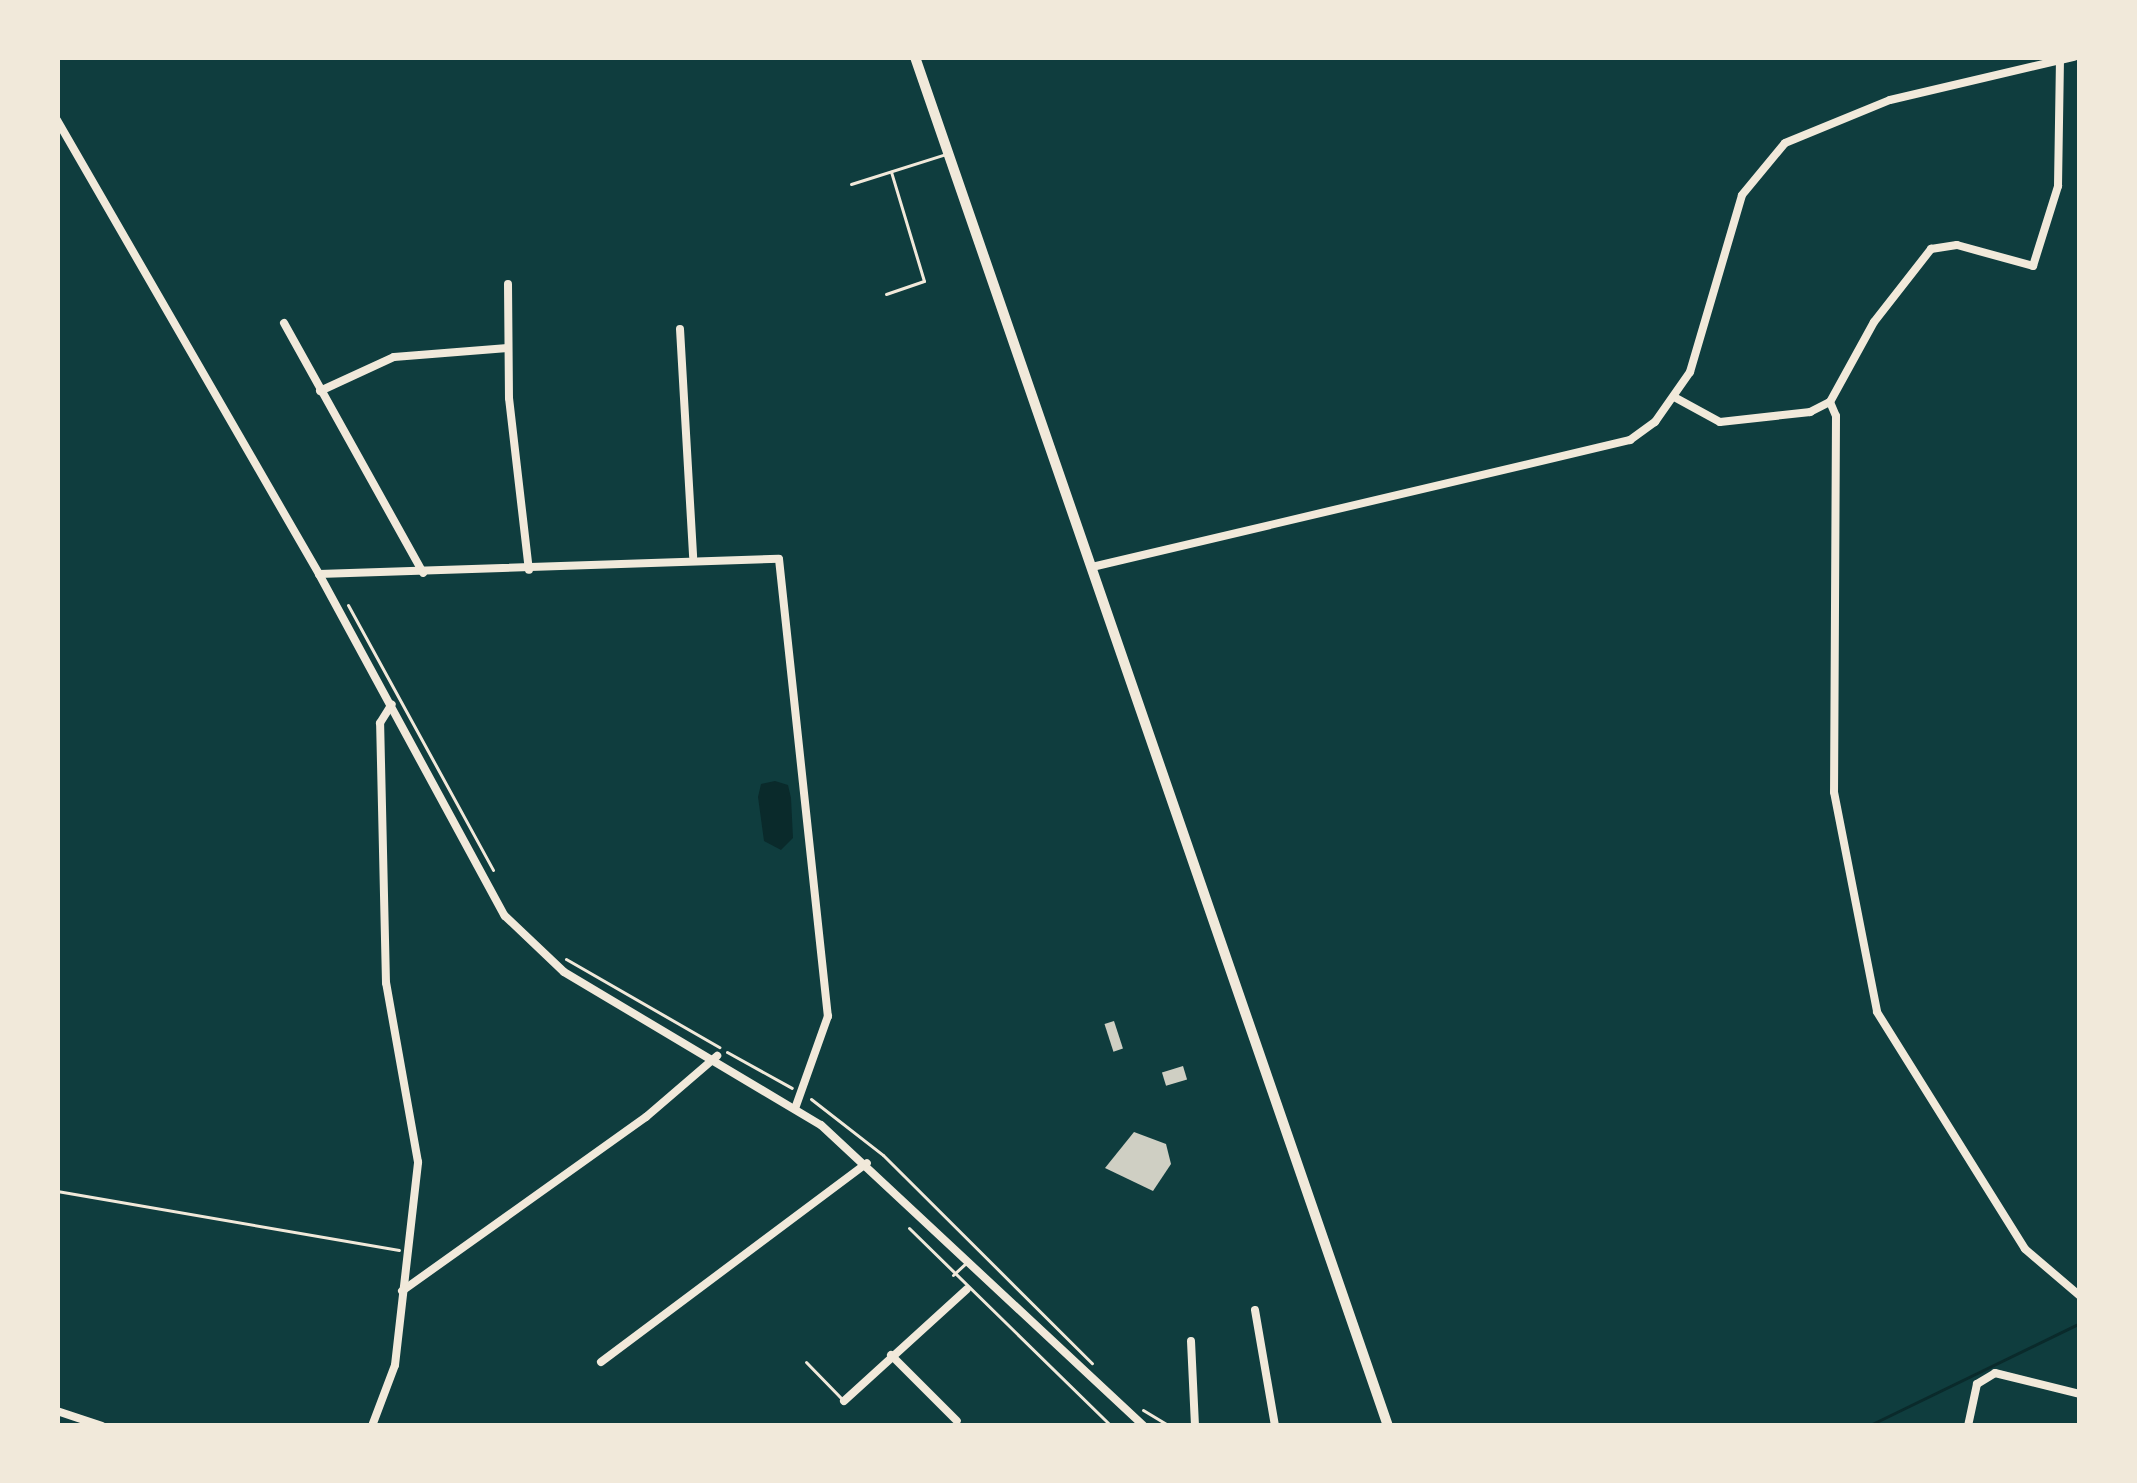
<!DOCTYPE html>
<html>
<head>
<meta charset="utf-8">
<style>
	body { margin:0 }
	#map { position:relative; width:2137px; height:1483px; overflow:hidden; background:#0f3d3e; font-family:Commissioner,sans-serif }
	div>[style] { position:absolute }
	.water>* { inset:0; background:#0a2a2b }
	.stream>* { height:3px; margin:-1.5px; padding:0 1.5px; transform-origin:1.5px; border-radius:1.5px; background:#0a2a2b }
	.building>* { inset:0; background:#cfcfc3; transform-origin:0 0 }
	.path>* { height:3px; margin:-1.5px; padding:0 1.5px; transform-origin:1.5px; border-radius:1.5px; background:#f1e9da }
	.service>* { height:3px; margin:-1.5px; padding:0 1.5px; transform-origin:1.5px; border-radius:1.5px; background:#f1e9da }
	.minor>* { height:8px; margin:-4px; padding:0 4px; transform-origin:4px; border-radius:4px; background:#f1e9da }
	.secondary>* { height:10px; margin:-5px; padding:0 5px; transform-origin:5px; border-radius:5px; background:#f1e9da }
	span { translate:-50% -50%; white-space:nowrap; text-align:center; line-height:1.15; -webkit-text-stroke:9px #f1e9da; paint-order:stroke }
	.frame { position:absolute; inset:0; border:60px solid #f1e9da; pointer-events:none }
</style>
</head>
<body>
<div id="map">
	<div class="water">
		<div style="clip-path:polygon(775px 781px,788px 785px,791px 798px,793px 838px,781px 850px,764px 841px,758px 797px,761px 784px)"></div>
	</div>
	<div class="stream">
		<div style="left:1868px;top:1426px;width:236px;rotate:-25.9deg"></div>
	</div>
	<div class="building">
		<div style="left:1114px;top:1021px;width:29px;height:10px;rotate:72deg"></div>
		<div style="left:1183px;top:1066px;width:14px;height:22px;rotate:73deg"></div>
		<div style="clip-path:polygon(1134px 1132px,1166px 1144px,1171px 1164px,1153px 1191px,1105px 1168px)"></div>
	</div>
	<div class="path">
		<div style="left:348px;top:605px;width:302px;rotate:61.3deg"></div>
		<div style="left:566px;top:959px;width:177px;rotate:29.9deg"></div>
		<div style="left:727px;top:1052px;width:74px;rotate:29deg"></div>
		<div style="left:811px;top:1099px;width:91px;rotate:37.9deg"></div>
		<div style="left:883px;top:1155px;width:295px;rotate:44.9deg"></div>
		<div style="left:57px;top:1191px;width:347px;rotate:9.8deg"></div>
		<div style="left:1143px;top:1410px;width:31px;rotate:31deg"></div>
	</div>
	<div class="service">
		<div style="left:851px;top:184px;width:100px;rotate:-17.5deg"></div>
		<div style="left:886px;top:294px;width:40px;rotate:-18.9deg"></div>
		<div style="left:924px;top:281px;width:114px;rotate:-106.8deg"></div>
		<div style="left:909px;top:1228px;width:283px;rotate:44.4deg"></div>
		<div style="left:953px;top:1275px;width:19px;rotate:-43deg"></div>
		<div style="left:806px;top:1362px;width:53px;rotate:45.8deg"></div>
	</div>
	<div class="minor">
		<div style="left:57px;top:120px;width:524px;rotate:60.01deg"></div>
		<div style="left:319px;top:574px;width:389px;rotate:61.5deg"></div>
		<div style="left:505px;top:916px;width:81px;rotate:43.5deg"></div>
		<div style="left:564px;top:972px;width:299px;rotate:30.8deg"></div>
		<div style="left:821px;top:1125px;width:442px;rotate:43deg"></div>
		<div style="left:508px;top:284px;width:114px;rotate:89.5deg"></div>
		<div style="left:509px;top:398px;width:173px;rotate:83.4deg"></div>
		<div style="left:284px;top:323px;width:286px;rotate:60.9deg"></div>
		<div style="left:680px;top:329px;width:228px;rotate:86.7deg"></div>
		<div style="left:320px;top:391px;width:81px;rotate:-24.7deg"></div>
		<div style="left:394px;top:357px;width:114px;rotate:-4.5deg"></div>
		<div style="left:1676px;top:398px;width:50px;rotate:28.6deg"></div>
		<div style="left:1720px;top:422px;width:91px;rotate:-6.3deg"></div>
		<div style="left:1810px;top:412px;width:22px;rotate:-27deg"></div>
		<div style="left:1830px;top:402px;width:91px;rotate:-61.2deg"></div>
		<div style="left:1874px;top:322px;width:93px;rotate:-52deg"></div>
		<div style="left:1931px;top:249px;width:26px;rotate:-9deg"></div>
		<div style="left:1957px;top:245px;width:79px;rotate:15.4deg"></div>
		<div style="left:2033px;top:266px;width:84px;rotate:-72.6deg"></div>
		<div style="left:2058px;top:186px;width:125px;rotate:-89.1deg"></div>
		<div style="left:1830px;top:402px;width:15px;rotate:67deg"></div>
		<div style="left:1836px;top:416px;width:376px;rotate:90.3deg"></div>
		<div style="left:1834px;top:792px;width:224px;rotate:78.9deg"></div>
		<div style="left:1877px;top:1012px;width:279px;rotate:58deg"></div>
		<div style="left:2025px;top:1249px;width:72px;rotate:40.5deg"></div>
		<div style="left:1092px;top:567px;width:553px;rotate:-13.28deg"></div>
		<div style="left:1630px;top:440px;width:31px;rotate:-36deg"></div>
		<div style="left:1655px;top:422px;width:61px;rotate:-55deg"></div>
		<div style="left:1690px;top:372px;width:184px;rotate:-73.6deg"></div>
		<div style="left:1742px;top:195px;width:67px;rotate:-50.4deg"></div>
		<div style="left:1785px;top:143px;width:113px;rotate:-22.3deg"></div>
		<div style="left:1890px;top:100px;width:189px;rotate:-13.2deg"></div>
		<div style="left:319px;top:574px;width:460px;rotate:-1.9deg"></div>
		<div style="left:779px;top:559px;width:460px;rotate:83.9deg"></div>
		<div style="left:828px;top:1016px;width:96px;rotate:109.6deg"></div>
		<div style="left:402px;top:1291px;width:300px;rotate:-35.5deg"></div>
		<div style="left:646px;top:1117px;width:94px;rotate:-40.7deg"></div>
		<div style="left:1255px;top:1310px;width:118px;rotate:80.2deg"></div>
		<div style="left:1191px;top:1341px;width:85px;rotate:87.3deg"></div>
		<div style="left:891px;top:1355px;width:93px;rotate:45deg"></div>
		<div style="left:601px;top:1362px;width:332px;rotate:-36.8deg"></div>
		<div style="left:844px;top:1401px;width:166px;rotate:-42.3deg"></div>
		<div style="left:57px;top:1411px;width:47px;rotate:18.4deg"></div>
		<div style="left:372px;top:1426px;width:65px;rotate:-69.3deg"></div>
		<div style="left:395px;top:1365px;width:204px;rotate:-83.5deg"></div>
		<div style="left:418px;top:1162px;width:182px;rotate:-100.1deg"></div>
		<div style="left:386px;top:983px;width:260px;rotate:-91.3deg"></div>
		<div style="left:380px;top:723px;width:22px;rotate:-58deg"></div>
		<div style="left:1968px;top:1426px;width:43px;rotate:-77.9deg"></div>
		<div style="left:1977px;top:1384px;width:21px;rotate:-31deg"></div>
		<div style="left:1995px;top:1373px;width:88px;rotate:13.9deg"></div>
	</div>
	<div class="secondary">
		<div style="left:915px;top:57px;width:1448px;rotate:70.94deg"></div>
	</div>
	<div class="frame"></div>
</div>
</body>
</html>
